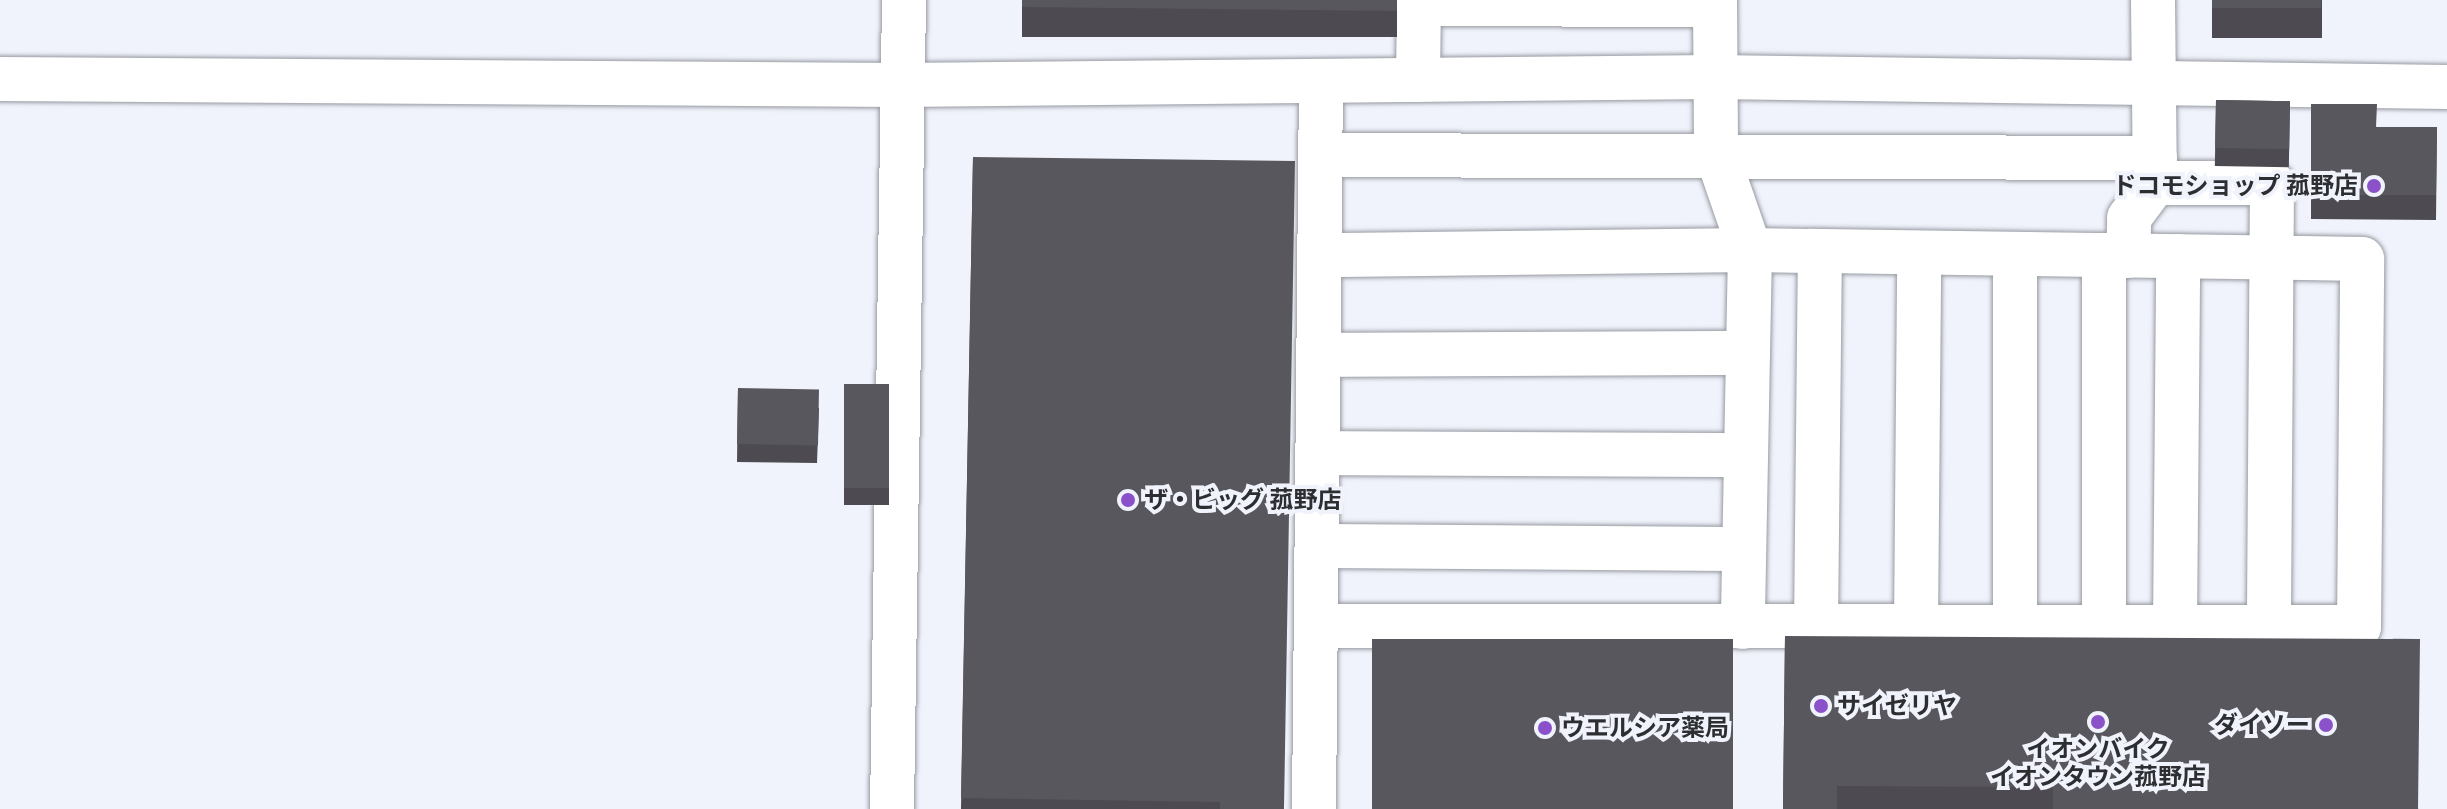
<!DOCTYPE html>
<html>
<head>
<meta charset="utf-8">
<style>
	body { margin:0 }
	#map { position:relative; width:2447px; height:809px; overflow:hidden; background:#f0f3fb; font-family:"Archivo Narrow","Noto Sans JP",sans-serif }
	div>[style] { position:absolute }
	.roads { filter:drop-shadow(0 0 2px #979aa1) drop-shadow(0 0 2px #979aa1) }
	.minor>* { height:44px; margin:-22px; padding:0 22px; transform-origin:22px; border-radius:22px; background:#fff }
	.wall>* { inset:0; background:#4d4b51; transform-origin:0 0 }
	.building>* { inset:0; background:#59575e; transform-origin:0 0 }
	.dots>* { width:22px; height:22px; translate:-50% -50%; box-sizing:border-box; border:4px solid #f0f3fb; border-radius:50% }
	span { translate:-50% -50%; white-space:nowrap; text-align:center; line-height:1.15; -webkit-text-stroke:8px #f0f3fb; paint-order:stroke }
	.poi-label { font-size:24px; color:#2c2e31; font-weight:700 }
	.right { translate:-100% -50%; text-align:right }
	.left { translate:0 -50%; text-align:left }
</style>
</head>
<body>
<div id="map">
	<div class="roads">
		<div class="minor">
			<div style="left:1715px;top:0;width:152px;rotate:89.6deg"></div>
			<div style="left:1716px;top:152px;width:104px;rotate:70.9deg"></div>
			<div style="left:1750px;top:250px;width:377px;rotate:91.1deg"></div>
			<div style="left:2153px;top:0;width:183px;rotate:89.4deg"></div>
			<div style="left:2155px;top:183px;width:117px"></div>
			<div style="left:2272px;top:183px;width:444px;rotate:90.4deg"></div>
			<div style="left:1419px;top:4px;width:296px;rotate:0.2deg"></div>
			<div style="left:0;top:79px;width:901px;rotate:0.38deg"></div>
			<div style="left:901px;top:85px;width:813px;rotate:-0.56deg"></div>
			<div style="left:1714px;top:77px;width:733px;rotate:0.78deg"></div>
			<div style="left:1418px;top:80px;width:80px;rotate:-89.3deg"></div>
			<div style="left:1321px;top:155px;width:834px;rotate:0.21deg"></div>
			<div style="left:2015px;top:254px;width:373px;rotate:90deg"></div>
			<div style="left:2128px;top:256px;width:38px;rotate:-88deg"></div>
			<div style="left:2129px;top:218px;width:44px;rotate:-53.4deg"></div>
			<div style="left:1319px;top:355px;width:429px;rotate:-0.3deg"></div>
			<div style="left:1318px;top:453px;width:428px;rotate:0.3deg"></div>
			<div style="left:1317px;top:546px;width:427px;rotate:0.4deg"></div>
			<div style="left:1317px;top:626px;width:1042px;rotate:0.05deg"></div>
			<div style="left:2359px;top:627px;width:368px;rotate:-89.5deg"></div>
			<div style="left:2362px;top:259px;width:612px;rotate:-179.16deg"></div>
			<div style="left:1750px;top:250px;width:430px;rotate:179.3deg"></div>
			<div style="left:1816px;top:627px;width:376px;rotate:-89.4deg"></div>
			<div style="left:1916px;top:627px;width:374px;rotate:-89.5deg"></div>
			<div style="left:2104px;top:627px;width:372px;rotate:-90deg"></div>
			<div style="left:2175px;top:627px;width:371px;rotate:-89.5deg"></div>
			<div style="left:892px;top:809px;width:809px;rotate:-89.15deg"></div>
			<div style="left:1314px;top:809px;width:728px;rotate:-89.45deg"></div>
		</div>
	</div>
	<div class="wall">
		<div style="left:1022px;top:0;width:375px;height:37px"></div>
		<div style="left:2212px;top:0;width:110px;height:38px"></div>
		<div style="left:2216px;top:100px;width:74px;height:66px;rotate:1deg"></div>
		<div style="clip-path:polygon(2311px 104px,2377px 127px,2437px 127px,2436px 220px,2311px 219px)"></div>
		<div style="clip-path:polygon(973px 157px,1284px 809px,961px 809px)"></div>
		<div style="left:844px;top:384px;width:45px;height:121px"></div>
		<div style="clip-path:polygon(738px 388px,819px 408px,817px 463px,737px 462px)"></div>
		<div style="clip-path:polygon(1785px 636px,2419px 809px,1783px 809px)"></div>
	</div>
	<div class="building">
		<div style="clip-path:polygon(1022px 0,1397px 0,1397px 11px,1022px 7px)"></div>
		<div style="left:2212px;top:0;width:109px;height:8px"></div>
		<div style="left:2216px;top:100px;width:74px;height:48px;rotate:1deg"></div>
		<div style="clip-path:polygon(2311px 104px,2377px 104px,2376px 127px,2437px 127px,2436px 195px,2311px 195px)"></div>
		<div style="clip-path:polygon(973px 157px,1295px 161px,1284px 809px,1220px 809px,1220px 802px,961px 798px)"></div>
		<div style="left:844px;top:384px;width:45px;height:104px"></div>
		<div style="left:738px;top:388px;width:81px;height:56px;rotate:1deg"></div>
		<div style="clip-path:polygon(1785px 636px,2420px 639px,2418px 809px,2053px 809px,2053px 787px,1837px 786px,1837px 809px,1783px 809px)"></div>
		<div style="left:1733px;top:639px;width:170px;height:361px;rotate:90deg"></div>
	</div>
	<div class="dots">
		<div style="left:2374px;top:186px;background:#8a51c9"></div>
		<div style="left:1128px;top:500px;background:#8a51c9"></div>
		<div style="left:1821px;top:706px;background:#8a51c9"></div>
		<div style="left:2098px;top:722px;background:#8a51c9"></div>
		<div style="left:2326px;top:725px;background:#8a51c9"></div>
		<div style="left:1545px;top:728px;background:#8a51c9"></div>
	</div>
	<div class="poi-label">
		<span class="right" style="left:2358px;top:186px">ドコモショップ 菰野店</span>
		<span class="left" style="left:1144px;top:500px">ザ・ビッグ 菰野店</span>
		<span class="left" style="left:1837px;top:706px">サイゼリヤ</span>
		<span class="right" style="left:2310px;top:725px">ダイソー</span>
		<span class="left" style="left:1561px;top:728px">ウエルシア薬局</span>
		<span style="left:2098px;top:763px">イオンバイク<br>イオンタウン菰野店</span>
	</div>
</div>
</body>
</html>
